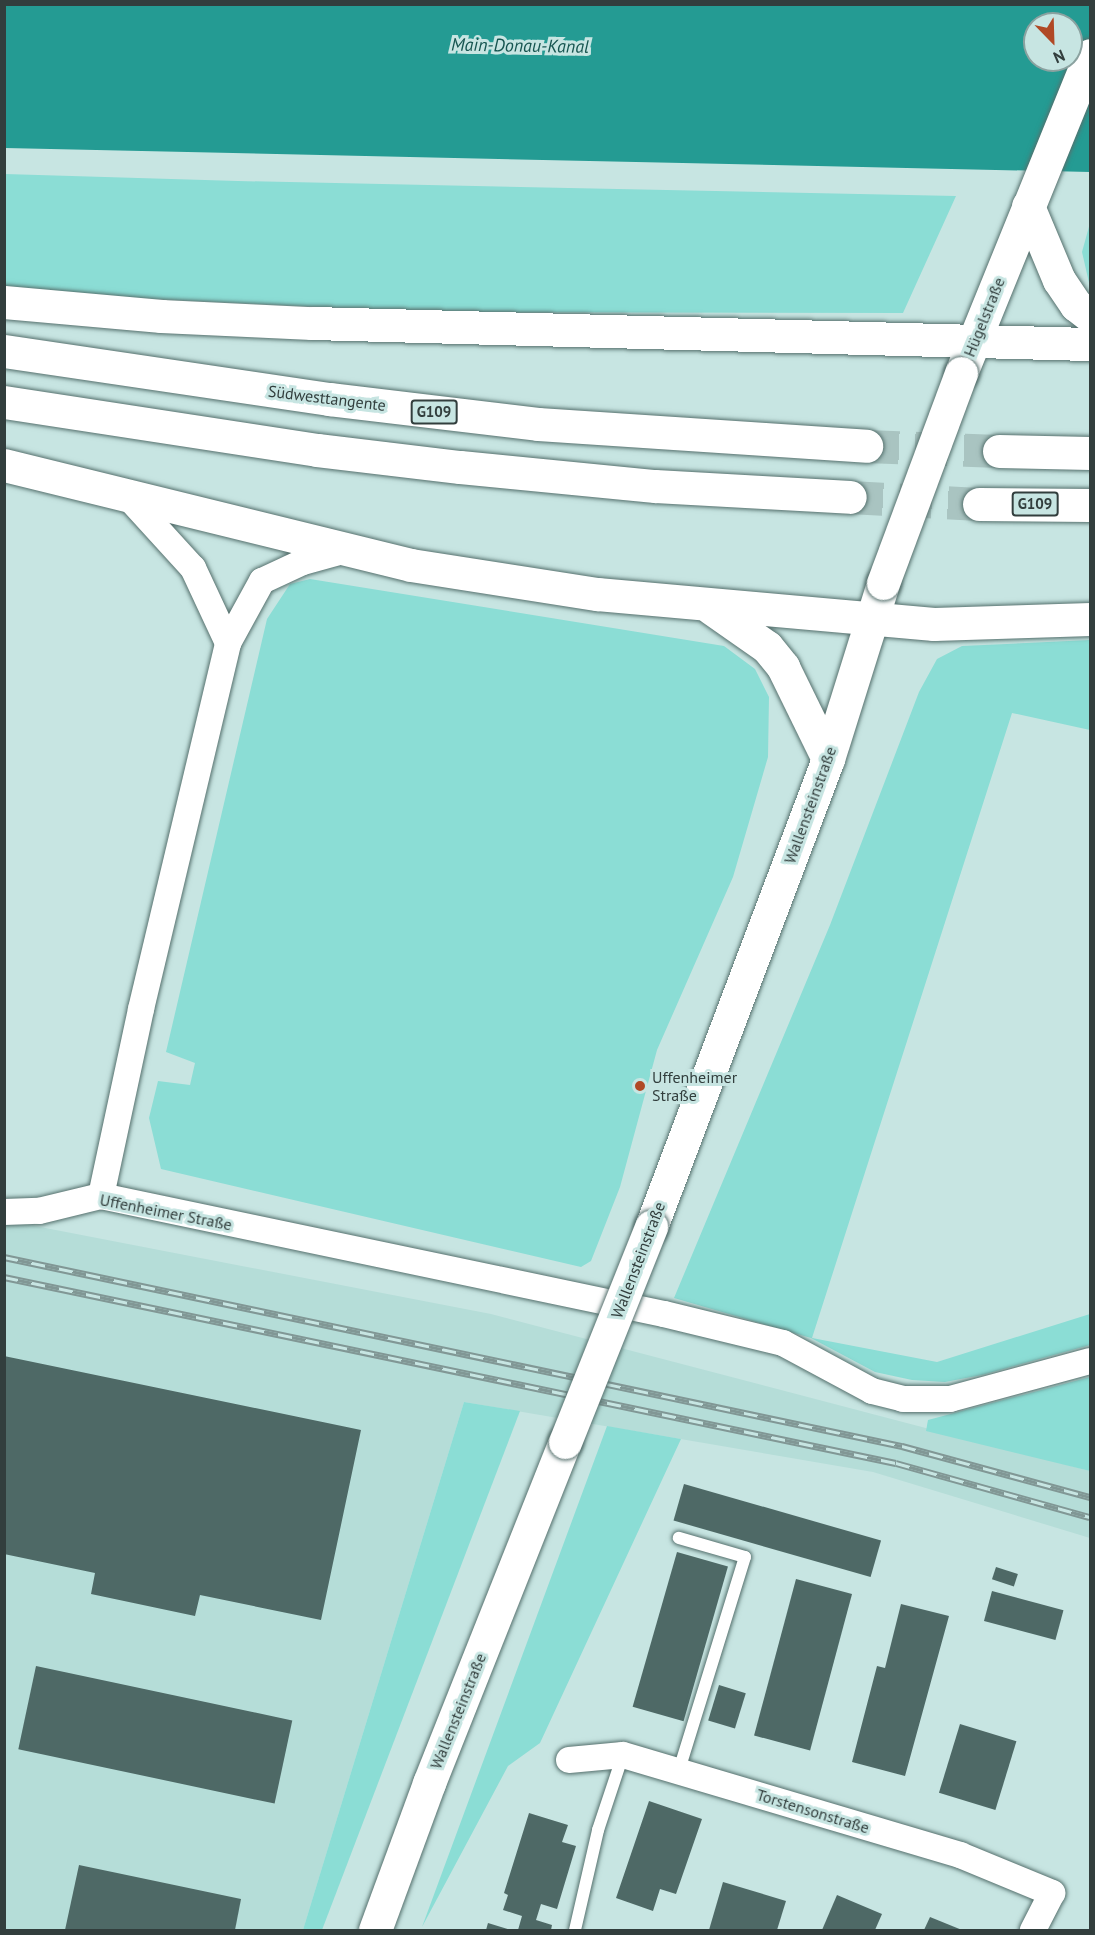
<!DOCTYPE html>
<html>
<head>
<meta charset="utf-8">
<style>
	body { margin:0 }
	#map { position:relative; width:1095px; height:1935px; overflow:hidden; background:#c7e5e2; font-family:"PT Sans",sans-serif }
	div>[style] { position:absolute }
	.built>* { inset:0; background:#b5ddd8 }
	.green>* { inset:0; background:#8bddd5 }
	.water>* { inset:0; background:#249b93 }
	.building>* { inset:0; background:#4e6966; transform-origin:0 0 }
	.highway-tunnel>* { height:33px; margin-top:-16.5px; transform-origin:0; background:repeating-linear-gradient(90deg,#a9c4c1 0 33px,transparent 0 49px) }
	.roads { filter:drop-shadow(0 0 2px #55706d) drop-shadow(0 0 2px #55706d) }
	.lane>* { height:12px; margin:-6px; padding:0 6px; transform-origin:6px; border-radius:6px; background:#fff }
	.street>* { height:26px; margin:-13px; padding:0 13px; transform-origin:13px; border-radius:13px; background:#fff }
	.secondary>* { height:33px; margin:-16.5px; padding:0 16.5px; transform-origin:16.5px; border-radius:16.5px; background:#fff }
	.highway>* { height:33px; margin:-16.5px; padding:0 16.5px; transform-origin:16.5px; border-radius:16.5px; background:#fff }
	.rail>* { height:7px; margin-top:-3.5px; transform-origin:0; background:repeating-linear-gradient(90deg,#c7e5e2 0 14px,#819795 0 28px); box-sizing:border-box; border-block:2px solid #819795 }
	.bridges { filter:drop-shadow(0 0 2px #55706d) drop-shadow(0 0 2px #55706d) }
	.secondary-bridge>* { height:33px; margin:-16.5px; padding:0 16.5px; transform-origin:16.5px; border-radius:16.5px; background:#fff }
	.dots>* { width:16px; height:16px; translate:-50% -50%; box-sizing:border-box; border:3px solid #c7e5e2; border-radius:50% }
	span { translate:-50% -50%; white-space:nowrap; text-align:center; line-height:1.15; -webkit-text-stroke:6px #c7e5e2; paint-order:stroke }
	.shield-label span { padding:2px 4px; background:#c7e5e2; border:2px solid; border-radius:4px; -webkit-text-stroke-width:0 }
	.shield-label { font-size:15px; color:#323e3d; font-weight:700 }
	.street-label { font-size:16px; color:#323e3d }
	.poi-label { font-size:16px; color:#323e3d }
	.left { translate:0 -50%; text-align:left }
	.water-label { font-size:18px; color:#165550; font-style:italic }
	.frame { position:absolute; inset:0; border:6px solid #323e3d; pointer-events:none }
	.north { position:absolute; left:1023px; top:12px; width:60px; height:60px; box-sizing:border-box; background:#c7e5e2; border:2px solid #8ba2a0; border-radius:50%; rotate:157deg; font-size:16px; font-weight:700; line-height:24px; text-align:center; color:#323e3d }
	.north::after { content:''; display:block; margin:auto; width:21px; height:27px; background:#b04925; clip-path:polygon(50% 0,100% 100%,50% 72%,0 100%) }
</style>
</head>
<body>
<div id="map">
	<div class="built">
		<div style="clip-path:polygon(4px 1220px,491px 1314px,1090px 1471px,1090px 1538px,873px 1472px,464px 1402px,303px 1930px,5px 1930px)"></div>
	</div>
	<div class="green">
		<div style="clip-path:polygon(5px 174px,238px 181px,956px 196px,903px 313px,432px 312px,5px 292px)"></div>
		<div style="clip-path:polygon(1090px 223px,1090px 287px,1082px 252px)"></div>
		<div style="clip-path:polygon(310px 579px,724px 646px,755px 669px,769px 697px,768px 757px,733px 877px,657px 1050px,620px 1187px,591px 1261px,581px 1267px,161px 1169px,149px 1118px,158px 1081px,190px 1085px,195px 1063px,166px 1052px,267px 619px,290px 584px)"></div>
		<div style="clip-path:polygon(1090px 640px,1090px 730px,1012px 713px,812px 1338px,937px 1362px,1090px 1314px,1090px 1345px,982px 1375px,945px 1382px,912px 1380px,875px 1372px,811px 1338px,674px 1298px,830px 925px,919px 692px,937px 659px,962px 646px)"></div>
		<div style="clip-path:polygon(1090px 1377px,1090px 1471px,926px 1431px,928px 1420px)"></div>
		<div style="clip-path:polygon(464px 1402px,520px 1411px,322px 1930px,303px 1930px)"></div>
		<div style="clip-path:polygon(607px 1426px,681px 1439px,540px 1743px,508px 1766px,422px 1927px)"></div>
	</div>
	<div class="water">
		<div style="clip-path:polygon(evenodd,5px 5px,1090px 5px,1090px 172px,5px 148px,5px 5px,1035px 24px,1071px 24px,1071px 60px,1035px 60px,1035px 24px)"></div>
	</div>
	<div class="building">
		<div style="clip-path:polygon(4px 1356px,361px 1430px,321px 1620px,200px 1595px,195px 1616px,91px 1594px,95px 1573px,4px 1554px)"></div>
		<div style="left:684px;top:1484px;width:205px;height:38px;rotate:16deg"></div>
		<div style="left:677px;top:1552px;width:53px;height:161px;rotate:16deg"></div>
		<div style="left:996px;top:1567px;width:23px;height:13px;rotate:18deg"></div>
		<div style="left:796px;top:1579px;width:58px;height:162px;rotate:15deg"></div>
		<div style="left:992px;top:1591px;width:74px;height:31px;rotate:15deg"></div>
		<div style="clip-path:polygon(901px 1604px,949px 1616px,905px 1776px,852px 1762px,877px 1666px,885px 1668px)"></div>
		<div style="left:36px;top:1666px;width:262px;height:85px;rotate:12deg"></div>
		<div style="left:719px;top:1685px;width:28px;height:37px;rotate:17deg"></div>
		<div style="left:960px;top:1724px;width:59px;height:72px;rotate:17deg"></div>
		<div style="clip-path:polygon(649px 1801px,702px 1819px,676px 1894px,660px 1889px,653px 1911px,616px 1898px)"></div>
		<div style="clip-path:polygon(529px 1813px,568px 1825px,562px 1842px,576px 1846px,557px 1909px,541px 1904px,536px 1920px,552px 1925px,551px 1930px,518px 1930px,522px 1916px,503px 1910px,508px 1895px,504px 1893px)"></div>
		<div style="clip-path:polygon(79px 1865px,241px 1899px,235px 1930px,65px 1930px)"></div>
		<div style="clip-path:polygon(723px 1882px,786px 1901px,777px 1930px,709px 1930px)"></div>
		<div style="clip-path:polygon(837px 1895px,882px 1914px,875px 1930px,822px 1930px)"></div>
		<div style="clip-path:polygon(930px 1917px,962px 1930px,924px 1930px)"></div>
		<div style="clip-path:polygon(488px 1923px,511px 1930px,486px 1930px)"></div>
	</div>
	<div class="highway-tunnel">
		<div style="left:866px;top:446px;width:133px;rotate:2.2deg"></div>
		<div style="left:850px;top:497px;width:129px;rotate:3.1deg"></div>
	</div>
	<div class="roads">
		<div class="lane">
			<div style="left:679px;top:1770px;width:223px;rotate:-72.8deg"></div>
			<div style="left:745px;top:1557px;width:69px;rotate:-163.9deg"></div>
			<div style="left:575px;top:1930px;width:103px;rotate:-77deg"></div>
			<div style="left:598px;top:1830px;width:79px;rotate:-71.6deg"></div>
		</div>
		<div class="street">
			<div style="left:129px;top:498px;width:95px;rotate:47.6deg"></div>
			<div style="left:193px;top:568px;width:83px;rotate:65deg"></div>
			<div style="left:101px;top:1196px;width:191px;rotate:-77.9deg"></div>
			<div style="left:141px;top:1009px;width:376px;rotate:-76.6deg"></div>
			<div style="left:228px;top:643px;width:71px;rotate:-61.3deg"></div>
			<div style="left:262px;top:581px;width:45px;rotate:-24.9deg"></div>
			<div style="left:303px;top:562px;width:45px;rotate:-15.6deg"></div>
			<div style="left:4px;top:1212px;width:35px;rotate:-2deg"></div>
			<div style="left:39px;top:1211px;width:64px;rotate:-13.6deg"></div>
			<div style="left:101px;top:1196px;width:575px;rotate:11.84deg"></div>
			<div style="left:664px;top:1314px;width:122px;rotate:13.7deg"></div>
			<div style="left:783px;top:1343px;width:101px;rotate:28.3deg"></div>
			<div style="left:872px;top:1391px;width:32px;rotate:14deg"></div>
			<div style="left:903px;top:1399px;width:47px"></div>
			<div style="left:950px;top:1399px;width:145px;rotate:-15.2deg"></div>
			<div style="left:569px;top:1760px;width:54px;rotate:-5.3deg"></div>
			<div style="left:623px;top:1755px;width:352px;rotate:16.5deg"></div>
			<div style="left:960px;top:1855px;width:100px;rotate:22.4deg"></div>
			<div style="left:1052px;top:1893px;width:42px;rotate:117.2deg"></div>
		</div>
		<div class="secondary">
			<div style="left:961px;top:373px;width:343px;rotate:-67.9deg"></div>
			<div style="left:651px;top:1227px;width:500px;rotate:-69.28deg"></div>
			<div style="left:828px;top:759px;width:184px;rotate:-72.6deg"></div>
			<div style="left:375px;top:1930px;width:157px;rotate:-69.8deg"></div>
			<div style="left:429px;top:1783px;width:367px;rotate:-68.3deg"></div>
		</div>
		<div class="highway">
			<div style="left:1028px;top:206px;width:80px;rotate:67.3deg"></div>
			<div style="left:1059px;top:280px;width:30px;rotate:56deg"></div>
			<div style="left:1076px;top:305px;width:18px;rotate:38deg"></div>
			<div style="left:4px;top:302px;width:158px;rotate:5.1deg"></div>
			<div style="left:161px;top:316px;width:151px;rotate:2.7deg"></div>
			<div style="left:312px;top:323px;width:778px;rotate:1.55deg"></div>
			<div style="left:4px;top:351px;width:329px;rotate:8.4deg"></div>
			<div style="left:329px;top:399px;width:210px;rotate:6.8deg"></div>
			<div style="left:538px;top:424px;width:329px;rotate:3.8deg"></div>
			<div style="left:4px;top:402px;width:317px;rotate:8.7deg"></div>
			<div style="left:317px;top:450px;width:144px;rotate:6.8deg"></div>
			<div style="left:460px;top:467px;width:196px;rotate:5.6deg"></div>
			<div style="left:655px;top:486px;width:195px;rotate:3.2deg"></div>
			<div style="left:999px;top:451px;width:91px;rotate:1.3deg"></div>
			<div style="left:4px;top:465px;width:419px;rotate:13.8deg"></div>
			<div style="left:411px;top:565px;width:188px;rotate:8.9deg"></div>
			<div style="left:597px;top:594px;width:338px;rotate:5.1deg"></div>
			<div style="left:934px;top:624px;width:156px;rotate:-1.8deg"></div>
			<div style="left:979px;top:504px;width:111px;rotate:0.5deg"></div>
			<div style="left:711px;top:608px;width:68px;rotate:34.9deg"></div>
			<div style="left:767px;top:647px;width:26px;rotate:51deg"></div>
			<div style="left:783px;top:667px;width:102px;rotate:63.9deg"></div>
		</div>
	</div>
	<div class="rail">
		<div style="left:4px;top:1257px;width:918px;rotate:11.89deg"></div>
		<div style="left:902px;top:1446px;width:195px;rotate:15.2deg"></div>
		<div style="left:4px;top:1277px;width:911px;rotate:11.78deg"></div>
		<div style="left:896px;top:1463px;width:201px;rotate:15.6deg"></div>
	</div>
	<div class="bridges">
		<div class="secondary-bridge">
			<div style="left:883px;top:583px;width:224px;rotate:-69.6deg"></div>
			<div style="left:565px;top:1442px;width:232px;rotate:-68.2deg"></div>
		</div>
	</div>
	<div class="dots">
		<div style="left:640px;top:1086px;background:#b04925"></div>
	</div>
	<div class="shield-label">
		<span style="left:434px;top:412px">G109</span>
		<span style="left:1035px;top:504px">G109</span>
	</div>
	<div class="street-label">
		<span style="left:984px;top:317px;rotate:-68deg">Hügelstraße</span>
		<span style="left:327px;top:398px;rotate:7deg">Südwesttangente</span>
		<span style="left:810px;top:805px;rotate:-70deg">Wallensteinstraße</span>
		<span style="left:166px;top:1212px;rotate:11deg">Uffenheimer Straße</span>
		<span style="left:638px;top:1260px;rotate:-69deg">Wallensteinstraße</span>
		<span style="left:458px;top:1711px;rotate:-68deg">Wallensteinstraße</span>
		<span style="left:813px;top:1811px;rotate:17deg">Torstensonstraße</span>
	</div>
	<div class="poi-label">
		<span class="left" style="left:652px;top:1086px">Uffenheimer<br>Straße</span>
	</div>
	<div class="water-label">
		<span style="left:520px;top:46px;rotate:1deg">Main-Donau-Kanal</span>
	</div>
	<div class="frame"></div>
	<div class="north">N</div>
</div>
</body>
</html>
